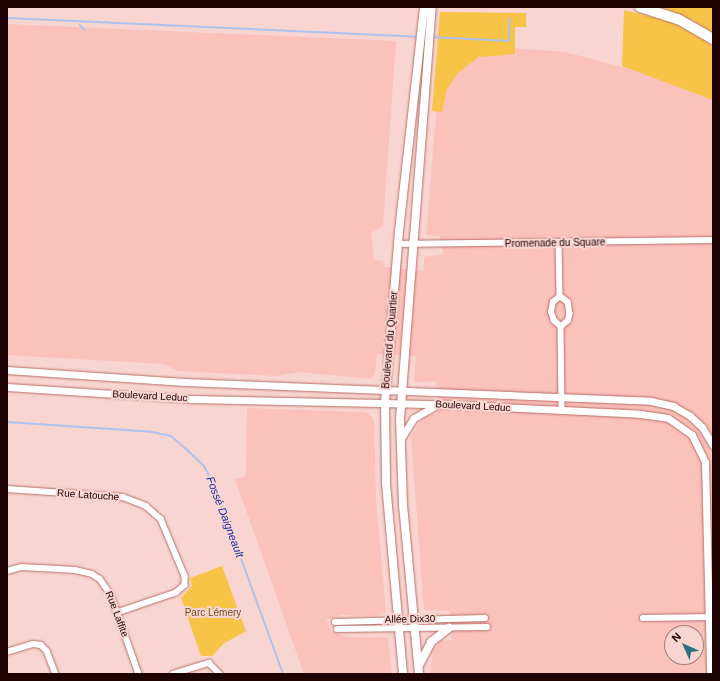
<!DOCTYPE html>
<html>
<head>
<meta charset="utf-8">
<style>
	body { margin:0 }
	#map { position:relative; width:720px; height:681px; overflow:hidden; background:#f8d5d0; font-family:Arial,sans-serif }
	div>[style] { position:absolute }
	.built>* { inset:0; background:#fbc1bb }
	.green>* { inset:0; background:#f7c447 }
	.stream>* { height:2px; margin:-1px; padding:0 1px; transform-origin:1px; border-radius:1px; background:#aec2ee }
	.roads { filter:drop-shadow(0 0 1px #bc6d66) drop-shadow(0 0 1px #bc6d66) }
	.minor>* { height:5.5px; margin:-2.75px; padding:0 2.75px; transform-origin:2.75px; border-radius:2.75px; background:#fff }
	.tertiary>* { height:7px; margin:-3.5px; padding:0 3.5px; transform-origin:3.5px; border-radius:3.5px; background:#fff }
	.secondary>* { height:8px; margin:-4px; padding:0 4px; transform-origin:4px; border-radius:4px; background:#fff }
	.motorway>* { height:10px; margin:-5px; padding:0 5px; transform-origin:5px; border-radius:5px; background:#fff }
	span { translate:-50% -50%; white-space:nowrap; text-align:center; line-height:1.15; -webkit-text-stroke:4px #f8d5d0; paint-order:stroke }
	.street-label { font-size:10px; color:#1f0303 }
	.park-label { font-size:10px; color:#6b541d }
	.water-label { font-size:11px; color:#112ba5; font-style:italic }
	.frame { position:absolute; inset:0; border:8px solid #1f0303; pointer-events:none }
	.north { position:absolute; left:664px; top:625px; width:40px; height:40px; box-sizing:border-box; background:#f8d5d0; border:1px solid #a1817e; border-radius:50%; rotate:315deg; font-size:11px; font-weight:700; line-height:16px; text-align:center; color:#1f0303 }
	.north::after { content:''; display:block; margin:auto; width:14px; height:18px; background:#2b747d; clip-path:polygon(50% 0,100% 100%,50% 72%,0 100%) }
</style>
</head>
<body>
<div id="map">
	<div class="built">
		<div style="clip-path:polygon(evenodd,7px 24px,396px 41px,383px 226px,371px 233px,374px 260px,383px 261px,384px 267px,424px 271px,424px 257px,443px 254px,440px 236px,426px 235px,442px 43px,565px 52px,713px 91px,713px 674px,430px 674px,433px 651px,441px 641px,452px 640px,450px 611px,424px 610px,411px 437px,423px 417px,438px 413px,436px 381px,417px 382px,414px 380px,416px 356px,377px 354px,375px 374px,371px 379px,299px 372px,276px 376px,178px 371px,164px 364px,7px 355px,7px 24px,672px 633px,696px 633px,696px 657px,672px 657px,672px 633px)"></div>
		<div style="clip-path:polygon(247px 408px,359px 412px,368px 413px,374px 420px,376px 500px,386px 612px,376px 616px,341px 615px,326px 620px,331px 631px,347px 637px,388px 637px,392px 674px,304px 674px,235px 479px,246px 476px)"></div>
	</div>
	<div class="green">
		<div style="clip-path:polygon(662px 7px,713px 7px,713px 33px,692px 20px)"></div>
		<div style="clip-path:polygon(624px 10px,672px 22px,697px 35px,713px 47px,713px 100px,622px 66px)"></div>
		<div style="clip-path:polygon(440px 12px,526px 13px,526px 27px,515px 27px,515px 54px,482px 57px,481px 55px,458px 73px,447px 89px,442px 112px,432px 111px)"></div>
		<div style="clip-path:polygon(222px 566px,246px 631px,223px 644px,212px 656px,201px 656px,181px 598px,192px 586px,190px 578px)"></div>
	</div>
	<div class="stream">
		<div style="left:7px;top:18px;width:412px;rotate:2.6deg"></div>
		<div style="left:80px;top:25px;width:7px;rotate:45deg"></div>
		<div style="left:431px;top:37px;width:78px;rotate:2.9deg"></div>
		<div style="left:509px;top:41px;width:23px;rotate:-88deg"></div>
		<div style="left:7px;top:422px;width:145px;rotate:3.9deg"></div>
		<div style="left:152px;top:432px;width:19px;rotate:12deg"></div>
		<div style="left:171px;top:436px;width:23px;rotate:41deg"></div>
		<div style="left:188px;top:451px;width:22px;rotate:43deg"></div>
		<div style="left:204px;top:466px;width:24px;rotate:62deg"></div>
		<div style="left:215px;top:487px;width:199px;rotate:70deg"></div>
	</div>
	<div class="roads">
		<div class="minor">
			<div style="left:559px;top:243px;width:53px;rotate:88.9deg"></div>
			<div style="left:398px;top:244px;width:315px;rotate:-0.7deg"></div>
			<div style="left:560px;top:296px;width:10px;rotate:37deg"></div>
			<div style="left:568px;top:302px;width:12px;rotate:81deg"></div>
			<div style="left:570px;top:314px;width:7px;rotate:106deg"></div>
			<div style="left:568px;top:321px;width:9px;rotate:139deg"></div>
			<div style="left:561px;top:327px;width:9px;rotate:-139deg"></div>
			<div style="left:554px;top:321px;width:9px;rotate:-108deg"></div>
			<div style="left:551px;top:312px;width:10px;rotate:-79deg"></div>
			<div style="left:553px;top:302px;width:9px;rotate:-41deg"></div>
			<div style="left:561px;top:327px;width:83px;rotate:89.3deg"></div>
			<div style="left:7px;top:489px;width:116px;rotate:3.9deg"></div>
			<div style="left:123px;top:497px;width:25px;rotate:21deg"></div>
			<div style="left:146px;top:506px;width:20px;rotate:41deg"></div>
			<div style="left:161px;top:519px;width:62px;rotate:67.2deg"></div>
			<div style="left:185px;top:576px;width:9px;rotate:90deg"></div>
			<div style="left:185px;top:585px;width:12px;rotate:138deg"></div>
			<div style="left:176px;top:593px;width:62px;rotate:161.3deg"></div>
			<div style="left:7px;top:571px;width:16px;rotate:-15deg"></div>
			<div style="left:22px;top:567px;width:53px;rotate:3.2deg"></div>
			<div style="left:75px;top:570px;width:17px;rotate:13deg"></div>
			<div style="left:92px;top:574px;width:9px;rotate:32deg"></div>
			<div style="left:100px;top:579px;width:19px;rotate:55deg"></div>
			<div style="left:111px;top:595px;width:84px;rotate:70.5deg"></div>
			<div style="left:643px;top:618px;width:70px;rotate:-0.8deg"></div>
			<div style="left:335px;top:622px;width:150px;rotate:-1.5deg"></div>
			<div style="left:337px;top:629px;width:150px;rotate:-0.8deg"></div>
			<div style="left:7px;top:652px;width:27px;rotate:-17deg"></div>
			<div style="left:33px;top:644px;width:8px;rotate:7deg"></div>
			<div style="left:41px;top:645px;width:8px;rotate:45deg"></div>
			<div style="left:47px;top:651px;width:25px;rotate:69deg"></div>
			<div style="left:173px;top:674px;width:38px;rotate:-17deg"></div>
			<div style="left:209px;top:663px;width:16px;rotate:45deg"></div>
		</div>
		<div class="tertiary">
			<div style="left:7px;top:370px;width:178px;rotate:3.9deg"></div>
			<div style="left:185px;top:382px;width:466px;rotate:2.3deg"></div>
			<div style="left:651px;top:401px;width:23px;rotate:13deg"></div>
			<div style="left:673px;top:406px;width:20px;rotate:30deg"></div>
			<div style="left:690px;top:416px;width:16px;rotate:43deg"></div>
			<div style="left:702px;top:427px;width:21px;rotate:59deg"></div>
			<div style="left:7px;top:387px;width:184px;rotate:3.7deg"></div>
			<div style="left:191px;top:399px;width:248px;rotate:1.2deg"></div>
			<div style="left:439px;top:404px;width:201px;rotate:2.8deg"></div>
			<div style="left:640px;top:414px;width:28px;rotate:8deg"></div>
			<div style="left:668px;top:418px;width:29px;rotate:35deg"></div>
			<div style="left:692px;top:435px;width:30px;rotate:64deg"></div>
			<div style="left:705px;top:462px;width:212px;rotate:88.6deg"></div>
			<div style="left:400px;top:440px;width:26px;rotate:-58deg"></div>
			<div style="left:414px;top:418px;width:28px;rotate:-30deg"></div>
		</div>
		<div class="secondary">
			<div style="left:419px;top:665px;width:26px;rotate:-62deg"></div>
			<div style="left:431px;top:642px;width:23px;rotate:-38deg"></div>
			<div style="left:403px;top:674px;width:192px;rotate:-95.1deg"></div>
			<div style="left:386px;top:483px;width:81px;rotate:-90.7deg"></div>
			<div style="left:385px;top:402px;width:172px;rotate:-85.3deg"></div>
			<div style="left:399px;top:231px;width:225px;rotate:-83.6deg"></div>
			<div style="left:419px;top:674px;width:170px;rotate:-95.4deg"></div>
			<div style="left:403px;top:505px;width:86px;rotate:-92deg"></div>
			<div style="left:400px;top:419px;width:413px;rotate:-85.6deg"></div>
		</div>
		<div class="motorway">
			<div style="left:640px;top:7px;width:40px;rotate:18deg"></div>
			<div style="left:678px;top:19px;width:40px;rotate:29.7deg"></div>
		</div>
	</div>
	<div class="street-label">
		<span style="left:555px;top:243px;rotate:-1deg">Promenade du Square</span>
		<span style="left:390px;top:340px;rotate:-85deg">Boulevard du Quartier</span>
		<span style="left:150px;top:396px;rotate:3deg">Boulevard Leduc</span>
		<span style="left:473px;top:406px;rotate:3deg">Boulevard Leduc</span>
		<span style="left:88px;top:495px;rotate:4deg">Rue Latouche</span>
		<span style="left:117px;top:614px;rotate:69deg">Rue Laffite</span>
		<span style="left:410px;top:619px;rotate:-1deg">Allée Dix30</span>
	</div>
	<div class="park-label">
		<span style="left:213px;top:613px">Parc Lémery</span>
	</div>
	<div class="water-label">
		<span style="left:225px;top:517px;rotate:69deg">Fossé Daigneault</span>
	</div>
	<div class="frame"></div>
	<div class="north">N</div>
</div>
</body>
</html>
